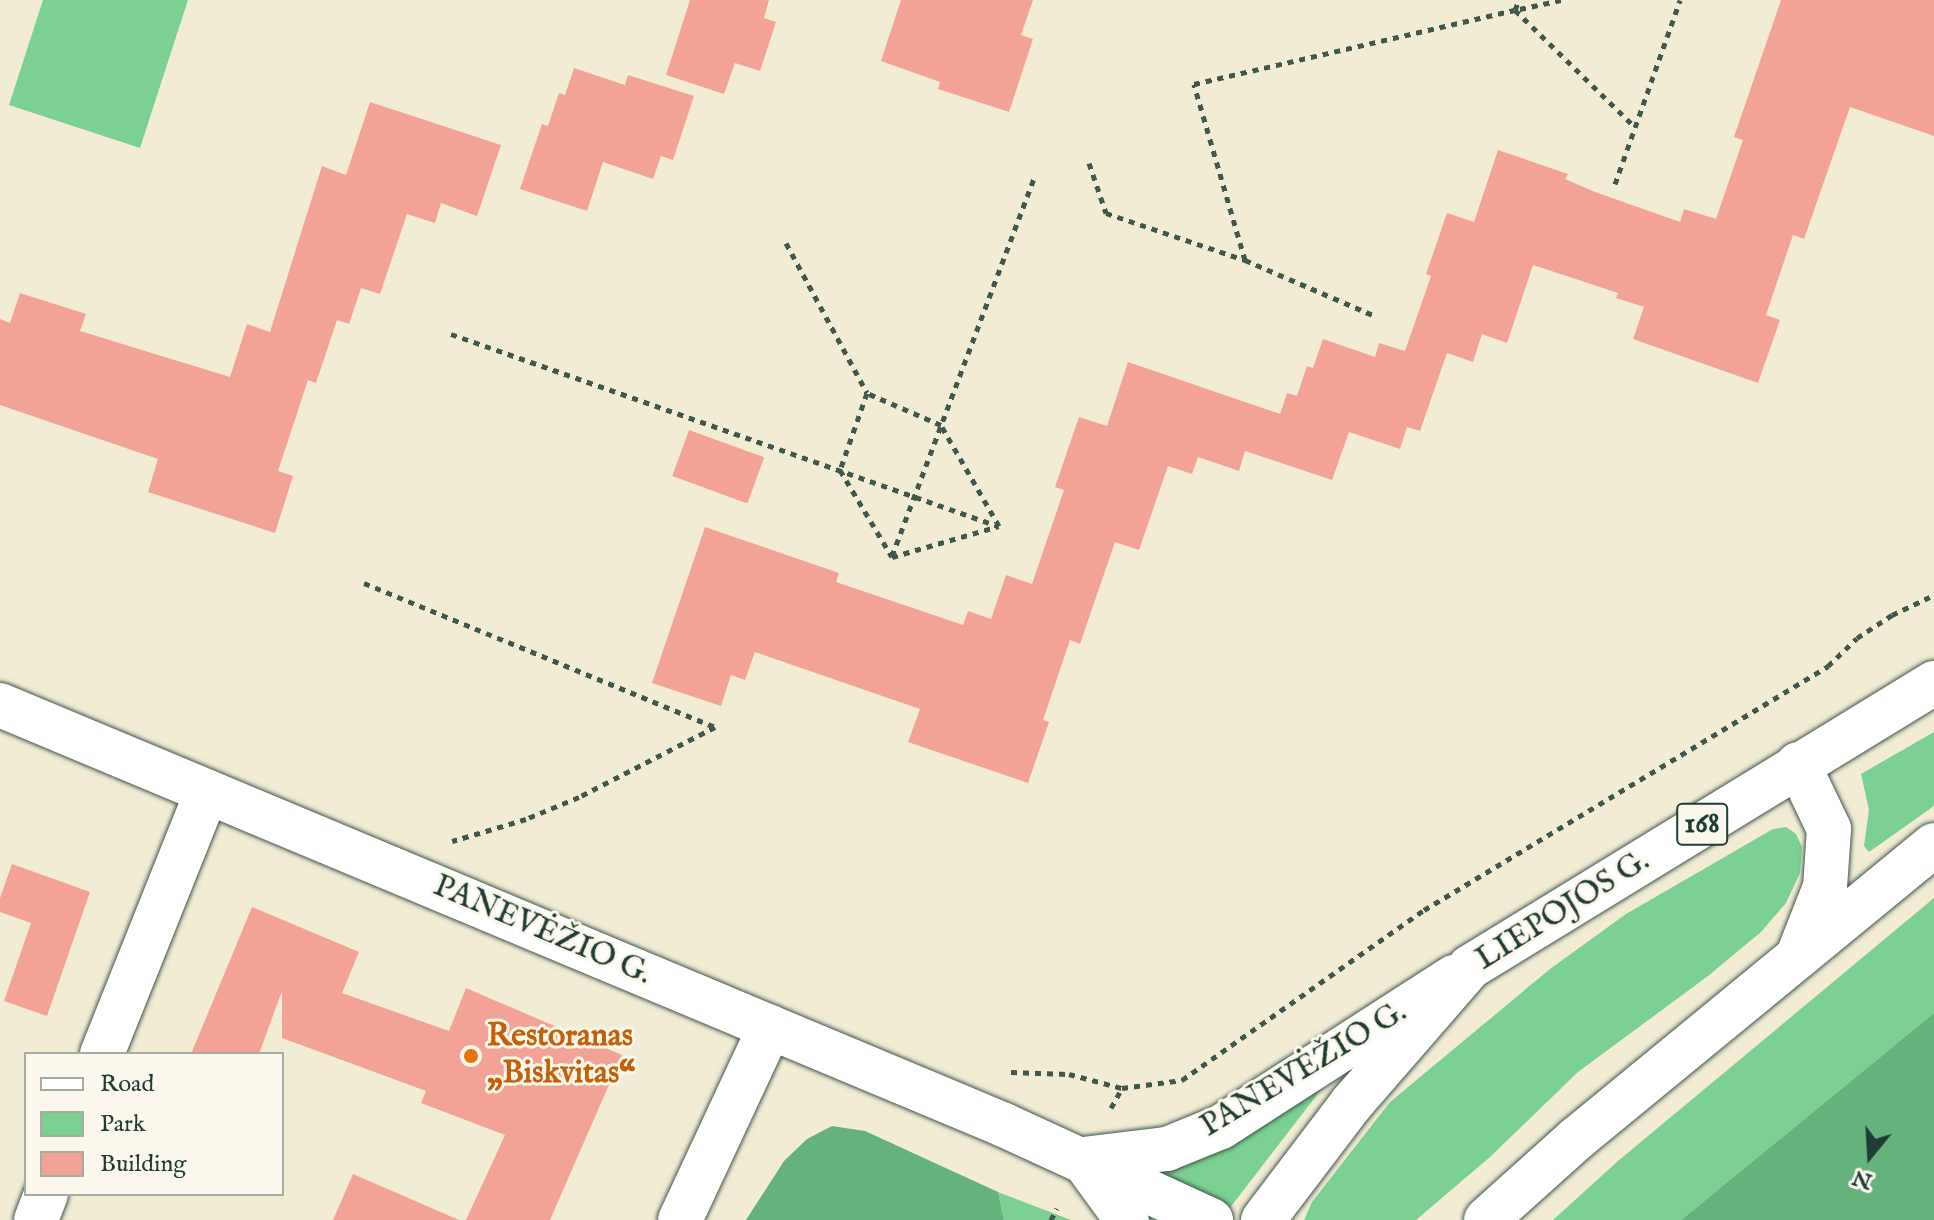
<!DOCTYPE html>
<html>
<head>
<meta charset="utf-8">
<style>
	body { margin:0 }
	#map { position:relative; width:1934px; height:1220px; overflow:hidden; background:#f2ecd5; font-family:"IM FELL English",serif }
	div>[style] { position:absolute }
	.green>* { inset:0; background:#7cd093 }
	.forest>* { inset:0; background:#65b27d }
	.building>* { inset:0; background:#f2a396; transform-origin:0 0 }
	.path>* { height:5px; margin-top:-2.5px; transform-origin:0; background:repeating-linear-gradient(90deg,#3f574c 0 6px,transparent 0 12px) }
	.roads { filter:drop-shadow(0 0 2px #3f574c) drop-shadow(0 0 2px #3f574c) }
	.minor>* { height:44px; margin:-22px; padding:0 22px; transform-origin:22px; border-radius:22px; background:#fff }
	.major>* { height:44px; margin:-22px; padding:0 22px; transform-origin:22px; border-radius:22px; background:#fff }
	.dots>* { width:22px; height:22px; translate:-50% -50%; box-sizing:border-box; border:4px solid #fbf7ec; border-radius:50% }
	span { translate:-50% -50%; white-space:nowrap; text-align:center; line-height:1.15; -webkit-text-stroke:6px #fbf7ec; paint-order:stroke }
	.shield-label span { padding:2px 6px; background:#fbf7ec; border:2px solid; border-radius:6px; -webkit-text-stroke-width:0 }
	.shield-label { font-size:30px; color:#1f3d34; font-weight:700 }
	.street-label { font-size:32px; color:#1f3d34 }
	.food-label { font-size:32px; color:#c56008; font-weight:700 }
	.left { translate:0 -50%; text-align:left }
	.legend { position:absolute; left:24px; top:1052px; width:260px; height:144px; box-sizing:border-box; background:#fbf7ec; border:2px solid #a3ada2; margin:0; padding:10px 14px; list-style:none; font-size:24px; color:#1f3d34 }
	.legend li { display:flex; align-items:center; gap:16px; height:40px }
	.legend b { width:40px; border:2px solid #a3ada2 }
	.north { position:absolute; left:1830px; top:1116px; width:80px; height:80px; -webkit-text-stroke:6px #fbf7ec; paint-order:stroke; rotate:198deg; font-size:22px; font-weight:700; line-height:32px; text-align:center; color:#1f3d34 }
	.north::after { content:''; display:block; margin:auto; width:28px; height:36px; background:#1f3d34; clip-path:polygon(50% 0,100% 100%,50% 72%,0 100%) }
</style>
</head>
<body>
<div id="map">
	<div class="green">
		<div style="clip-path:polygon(43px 0,188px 0,140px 148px,9px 105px)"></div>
		<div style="clip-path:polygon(1934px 732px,1934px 806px,1869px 852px,1864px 846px,1869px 810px,1861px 774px)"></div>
		<div style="clip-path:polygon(1786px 827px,1796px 834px,1802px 847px,1800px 873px,1786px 903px,1761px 932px,1708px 976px,1578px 1072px,1490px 1157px,1416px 1220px,1304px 1220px,1312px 1202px,1390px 1102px,1550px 969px,1626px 914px,1773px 829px)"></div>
		<div style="clip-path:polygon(1934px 898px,1934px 1013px,1681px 1220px,1553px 1220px,1618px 1161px)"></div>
		<div style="clip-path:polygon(1347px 1056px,1229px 1209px,1146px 1175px)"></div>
		<div style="clip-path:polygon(998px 1192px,1071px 1220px,1004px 1220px)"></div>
	</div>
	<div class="forest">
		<div style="clip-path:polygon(1934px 1013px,1934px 1220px,1681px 1220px)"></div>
		<div style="clip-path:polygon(832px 1126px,865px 1131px,998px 1192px,1004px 1220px,746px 1220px,784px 1161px,807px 1139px)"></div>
	</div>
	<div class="building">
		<div style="clip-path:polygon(690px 0,769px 0,764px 18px,776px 22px,760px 71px,735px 63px,724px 94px,666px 75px)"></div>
		<div style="clip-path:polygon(901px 0,1033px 0,1021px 35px,1033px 39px,1009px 112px,938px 89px,940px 82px,881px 61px)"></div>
		<div style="clip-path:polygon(1781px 0,1934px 0,1934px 136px,1850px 107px,1804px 239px,1793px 235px,1766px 315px,1780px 320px,1758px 383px,1633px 339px,1644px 307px,1616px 298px,1618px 293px,1533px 265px,1507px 343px,1482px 334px,1473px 362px,1447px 353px,1420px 431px,1407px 427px,1400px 449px,1349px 432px,1332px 480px,1245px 451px,1239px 471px,1198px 457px,1192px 474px,1168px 466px,1139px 550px,1115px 542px,1080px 644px,1070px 640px,1043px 720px,1049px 722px,1028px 783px,908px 742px,920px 709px,755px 652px,745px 680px,731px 675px,721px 706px,652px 683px,705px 527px,839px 573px,836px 582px,963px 625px,968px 611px,991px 619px,1006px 575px,1032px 584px,1064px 490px,1055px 487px,1079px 417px,1107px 426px,1128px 362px,1280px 414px,1287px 393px,1297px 396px,1307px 366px,1313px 368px,1323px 339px,1375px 357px,1379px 343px,1405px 351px,1431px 276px,1426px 274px,1447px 213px,1474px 222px,1498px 150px,1568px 174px,1565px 179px,1595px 192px,1680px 222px,1684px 209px,1716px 219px,1743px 140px,1734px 137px)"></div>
		<div style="clip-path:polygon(574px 68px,625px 85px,628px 75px,694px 96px,673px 160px,661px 156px,653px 179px,603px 162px,587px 211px,520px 189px,542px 124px,548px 126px,559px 93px,565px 95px)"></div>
		<div style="clip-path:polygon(370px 102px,501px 145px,477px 216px,441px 203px,435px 223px,407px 214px,380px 294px,361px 288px,349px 324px,337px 320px,316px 383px,308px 380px,278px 471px,293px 476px,275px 533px,148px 492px,158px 459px,0 405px,0 319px,10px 323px,20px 293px,86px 314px,80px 331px,230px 377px,247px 324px,270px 332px,322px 166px,346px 175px)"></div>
		<div style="left:689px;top:430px;width:80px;height:49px;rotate:20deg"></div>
		<div style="clip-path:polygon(12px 864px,90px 892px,47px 1016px,4px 1001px,31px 923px,0 912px,0 898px)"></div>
		<div style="clip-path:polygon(252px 907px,359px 952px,342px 993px,449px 1031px,466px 988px,622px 1055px,550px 1220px,466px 1220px,505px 1135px,421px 1103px,426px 1091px,282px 1038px,282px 991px,259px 1054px,191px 1054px)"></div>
		<div style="clip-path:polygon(353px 1174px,459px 1220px,333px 1220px)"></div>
	</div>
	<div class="path">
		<div style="left:1561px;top:0;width:47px;rotate:167.7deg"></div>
		<div style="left:1515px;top:10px;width:168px;rotate:44.3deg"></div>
		<div style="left:1089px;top:163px;width:53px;rotate:71.2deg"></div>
		<div style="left:1106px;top:213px;width:147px;rotate:18.7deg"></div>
		<div style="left:1245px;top:260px;width:142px;rotate:23.3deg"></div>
		<div style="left:1615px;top:184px;width:195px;rotate:-70.5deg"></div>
		<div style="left:786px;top:243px;width:170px;rotate:61.6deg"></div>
		<div style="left:867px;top:393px;width:82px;rotate:109.3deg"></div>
		<div style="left:840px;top:470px;width:101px;rotate:59.1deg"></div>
		<div style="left:892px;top:557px;width:111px;rotate:-16.2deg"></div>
		<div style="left:999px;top:526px;width:116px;rotate:-119.9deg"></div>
		<div style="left:941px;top:425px;width:81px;rotate:-156.6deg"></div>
		<div style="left:1245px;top:260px;width:183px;rotate:-106.2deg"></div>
		<div style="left:1194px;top:84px;width:329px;rotate:-13deg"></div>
		<div style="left:1515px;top:10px;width:11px;rotate:-68deg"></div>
		<div style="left:451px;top:334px;width:580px;rotate:19.34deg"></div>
		<div style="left:892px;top:556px;width:404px;rotate:-69.4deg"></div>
		<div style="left:364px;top:583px;width:379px;rotate:22.3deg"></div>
		<div style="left:715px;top:727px;width:153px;rotate:152.8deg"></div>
		<div style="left:579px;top:797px;width:57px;rotate:157.5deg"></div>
		<div style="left:526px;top:819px;width:77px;rotate:163.4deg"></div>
		<div style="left:1011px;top:1072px;width:58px;rotate:2deg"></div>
		<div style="left:1069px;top:1074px;width:55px;rotate:14.8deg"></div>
		<div style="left:1122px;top:1088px;width:61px;rotate:-7.6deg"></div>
		<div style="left:1182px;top:1080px;width:296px;rotate:-35.1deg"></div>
		<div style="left:1424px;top:910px;width:472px;rotate:-31.1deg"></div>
		<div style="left:1828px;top:666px;width:40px;rotate:-44deg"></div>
		<div style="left:1857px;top:638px;width:42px;rotate:-33.3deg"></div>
		<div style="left:1892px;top:615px;width:47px;rotate:-25.5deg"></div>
		<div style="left:1111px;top:1108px;width:23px;rotate:-61deg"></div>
		<div style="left:1051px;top:1220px;width:13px;rotate:-63deg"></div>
	</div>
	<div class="roads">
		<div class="minor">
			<div style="left:0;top:705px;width:1088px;rotate:22.7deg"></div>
			<div style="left:1004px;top:1125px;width:228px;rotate:24.7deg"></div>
			<div style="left:102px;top:1054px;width:282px;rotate:-68.2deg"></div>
			<div style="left:1083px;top:1159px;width:85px;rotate:-6.8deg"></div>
			<div style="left:1167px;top:1149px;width:58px;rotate:-22.2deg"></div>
			<div style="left:1221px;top:1127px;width:277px;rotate:-32.8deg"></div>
			<div style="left:1086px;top:1164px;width:69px;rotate:53.8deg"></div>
			<div style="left:36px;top:1220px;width:28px;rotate:-69deg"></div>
			<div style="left:680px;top:1220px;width:213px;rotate:-65deg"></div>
		</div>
		<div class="major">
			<div style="left:1798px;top:764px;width:72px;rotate:64.5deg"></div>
			<div style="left:1829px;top:829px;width:58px;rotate:93.9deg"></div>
			<div style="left:1825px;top:887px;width:71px;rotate:111.5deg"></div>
			<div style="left:1263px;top:1220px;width:146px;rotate:-52.8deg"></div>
			<div style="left:1351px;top:1104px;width:181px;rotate:-49deg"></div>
			<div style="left:1470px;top:967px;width:544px;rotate:-31.47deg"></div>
			<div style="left:1486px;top:1220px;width:121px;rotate:-42deg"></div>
			<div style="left:1576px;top:1139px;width:463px;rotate:-39.4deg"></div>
		</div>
	</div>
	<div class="dots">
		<div style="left:471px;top:1056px;background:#e8710a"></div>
	</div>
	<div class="shield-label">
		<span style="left:1702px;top:824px">168</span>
	</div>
	<div class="street-label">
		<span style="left:1563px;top:911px;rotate:-32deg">LIEPOJOS G.</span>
		<span style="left:542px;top:931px;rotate:23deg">PANEVĖŽIO G.</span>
		<span style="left:1304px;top:1070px;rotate:-31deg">PANEVĖŽIO G.</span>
	</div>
	<div class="food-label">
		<span class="left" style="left:487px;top:1056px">Restoranas<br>„Biskvitas“</span>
	</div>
	<ul class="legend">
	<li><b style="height:10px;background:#fff"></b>Road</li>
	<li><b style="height:22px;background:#7cd093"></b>Park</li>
	<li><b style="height:22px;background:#f2a396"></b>Building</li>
	</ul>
	<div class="north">N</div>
</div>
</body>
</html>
